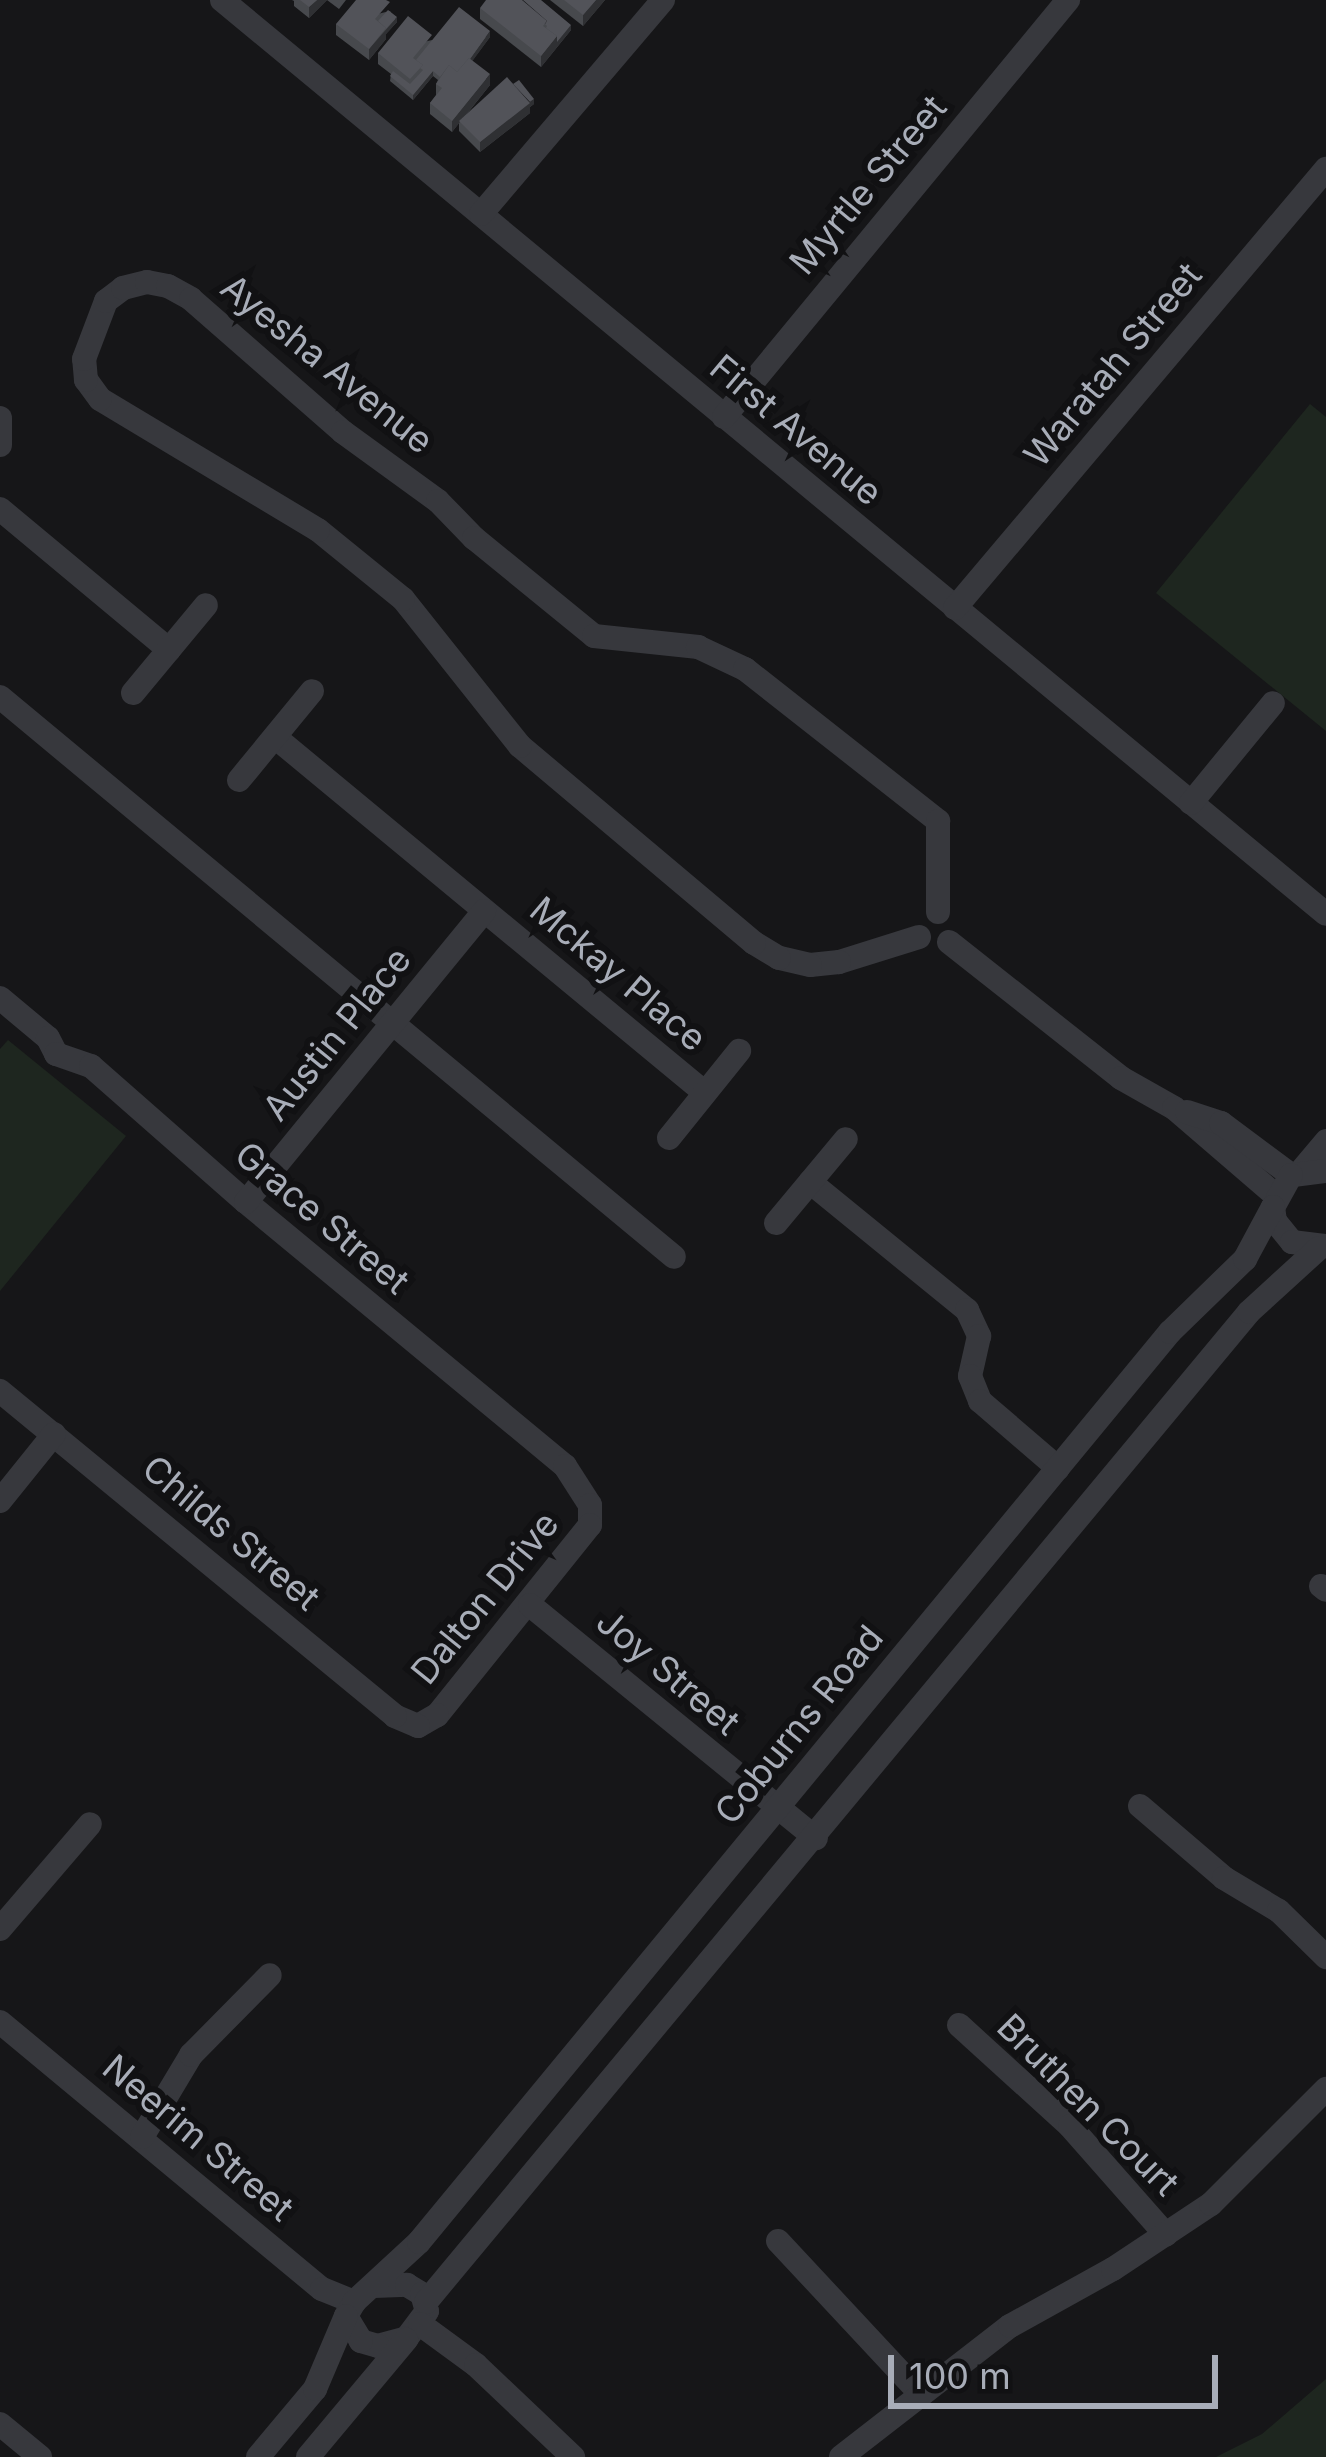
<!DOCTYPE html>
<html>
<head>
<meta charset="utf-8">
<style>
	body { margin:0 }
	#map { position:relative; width:1326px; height:2457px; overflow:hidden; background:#161618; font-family:Inter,sans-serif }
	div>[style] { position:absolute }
	.green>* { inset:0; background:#1e261f }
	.minor>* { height:24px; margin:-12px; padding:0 12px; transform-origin:12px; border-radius:12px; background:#37383d }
	.wall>* { inset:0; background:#47494d }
	.shaded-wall>* { inset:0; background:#2f3033 }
	.building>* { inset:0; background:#525359 }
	span { translate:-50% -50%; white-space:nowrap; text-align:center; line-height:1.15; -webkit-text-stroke:12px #111113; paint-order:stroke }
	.street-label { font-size:36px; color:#a8adb8 }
	.scale { position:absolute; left:888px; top:2355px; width:330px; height:54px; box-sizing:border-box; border:6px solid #a8adb8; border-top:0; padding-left:15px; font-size:36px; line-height:42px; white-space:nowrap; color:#a8adb8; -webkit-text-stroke:9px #111113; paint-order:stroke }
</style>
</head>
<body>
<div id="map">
	<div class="green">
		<div style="clip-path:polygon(1310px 404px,1326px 417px,1326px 731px,1156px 593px)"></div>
		<div style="clip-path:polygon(8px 1040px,126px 1136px,0 1291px,0 1049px)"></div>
		<div style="clip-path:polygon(1326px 2379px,1326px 2457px,1216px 2457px,1262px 2434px)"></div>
	</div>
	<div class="minor">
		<div style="left:222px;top:0;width:1433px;rotate:39.62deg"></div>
		<div style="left:481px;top:214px;width:281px;rotate:-49.6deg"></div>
		<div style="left:724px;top:417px;width:541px;rotate:-50.48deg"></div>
		<div style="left:0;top:418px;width:27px;rotate:90deg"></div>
		<div style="left:0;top:509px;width:220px;rotate:39.8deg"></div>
		<div style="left:955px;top:608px;width:575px;rotate:-49.8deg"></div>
		<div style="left:133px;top:693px;width:114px;rotate:-50.3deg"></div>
		<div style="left:0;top:697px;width:876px;rotate:39.72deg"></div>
		<div style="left:275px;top:737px;width:558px;rotate:39.62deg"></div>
		<div style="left:239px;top:780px;width:115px;rotate:-50.6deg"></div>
		<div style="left:1191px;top:803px;width:129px;rotate:-50.6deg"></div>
		<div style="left:919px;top:937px;width:84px;rotate:162.6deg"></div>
		<div style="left:839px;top:962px;width:29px;rotate:174deg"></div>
		<div style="left:810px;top:965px;width:32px;rotate:-167deg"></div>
		<div style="left:779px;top:958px;width:29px;rotate:-149deg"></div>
		<div style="left:754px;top:943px;width:306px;rotate:-139.9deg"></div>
		<div style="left:520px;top:746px;width:188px;rotate:-128.5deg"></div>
		<div style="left:403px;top:599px;width:109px;rotate:-140.9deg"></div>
		<div style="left:318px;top:530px;width:254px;rotate:-149deg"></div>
		<div style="left:100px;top:399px;width:24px;rotate:-126deg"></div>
		<div style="left:86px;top:380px;width:21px;rotate:-95deg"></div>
		<div style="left:84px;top:359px;width:62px;rotate:-69.2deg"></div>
		<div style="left:106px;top:301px;width:21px;rotate:-37deg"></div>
		<div style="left:123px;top:288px;width:25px;rotate:-14deg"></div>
		<div style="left:147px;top:282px;width:21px;rotate:11deg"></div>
		<div style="left:168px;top:286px;width:26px;rotate:29deg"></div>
		<div style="left:191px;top:299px;width:202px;rotate:41.2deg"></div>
		<div style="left:343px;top:432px;width:117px;rotate:36deg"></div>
		<div style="left:438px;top:501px;width:52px;rotate:45.8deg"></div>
		<div style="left:474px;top:538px;width:155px;rotate:39.2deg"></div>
		<div style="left:594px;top:636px;width:105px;rotate:6deg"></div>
		<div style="left:698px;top:647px;width:52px;rotate:25.1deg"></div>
		<div style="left:745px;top:669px;width:246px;rotate:38.2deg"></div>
		<div style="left:938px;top:821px;width:91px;rotate:90deg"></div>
		<div style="left:949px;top:942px;width:219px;rotate:38.3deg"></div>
		<div style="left:1121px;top:1078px;width:61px;rotate:29.5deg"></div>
		<div style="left:1174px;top:1108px;width:133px;rotate:40.7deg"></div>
		<div style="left:0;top:998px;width:62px;rotate:39.8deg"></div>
		<div style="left:48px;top:1038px;width:18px;rotate:63deg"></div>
		<div style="left:56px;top:1054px;width:37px;rotate:19deg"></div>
		<div style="left:91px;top:1066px;width:206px;rotate:41.3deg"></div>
		<div style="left:246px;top:1202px;width:414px;rotate:39.6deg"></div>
		<div style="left:565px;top:1466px;width:46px;rotate:57.3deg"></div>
		<div style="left:590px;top:1505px;width:20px;rotate:90deg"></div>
		<div style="left:590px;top:1525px;width:244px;rotate:128.8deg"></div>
		<div style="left:437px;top:1715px;width:22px;rotate:150deg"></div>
		<div style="left:418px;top:1726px;width:25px;rotate:-157deg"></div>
		<div style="left:395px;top:1716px;width:512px;rotate:-140.55deg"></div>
		<div style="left:1187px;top:1112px;width:36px;rotate:18deg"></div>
		<div style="left:1221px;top:1123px;width:87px;rotate:36.6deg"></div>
		<div style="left:669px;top:1138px;width:112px;rotate:-51.2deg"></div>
		<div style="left:1302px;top:1170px;width:38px;rotate:-50deg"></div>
		<div style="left:1326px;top:1171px;width:35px;rotate:173deg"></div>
		<div style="left:1291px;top:1175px;width:37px;rotate:119deg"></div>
		<div style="left:1273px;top:1207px;width:14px;rotate:82deg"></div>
		<div style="left:1275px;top:1221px;width:27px;rotate:51deg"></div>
		<div style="left:1292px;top:1242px;width:34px;rotate:7deg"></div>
		<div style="left:810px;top:1182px;width:203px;rotate:39.2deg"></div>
		<div style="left:967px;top:1310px;width:29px;rotate:65deg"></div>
		<div style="left:979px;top:1336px;width:41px;rotate:102.7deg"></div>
		<div style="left:970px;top:1376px;width:27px;rotate:68deg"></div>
		<div style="left:980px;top:1401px;width:103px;rotate:40.7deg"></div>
		<div style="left:246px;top:1202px;width:376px;rotate:-50.7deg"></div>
		<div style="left:776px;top:1223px;width:109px;rotate:-50.2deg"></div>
		<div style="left:0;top:1501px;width:86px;rotate:-51.1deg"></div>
		<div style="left:1321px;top:1586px;width:6px;rotate:39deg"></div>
		<div style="left:530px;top:1605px;width:369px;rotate:39.2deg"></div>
		<div style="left:1140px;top:1806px;width:111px;rotate:40.6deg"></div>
		<div style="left:1224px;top:1878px;width:64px;rotate:31deg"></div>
		<div style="left:1279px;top:1911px;width:66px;rotate:44.4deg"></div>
		<div style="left:0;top:1929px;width:138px;rotate:-49.4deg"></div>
		<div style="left:0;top:2022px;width:418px;rotate:39.7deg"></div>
		<div style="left:322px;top:2289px;width:35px;rotate:22deg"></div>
		<div style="left:959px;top:2025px;width:150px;rotate:42.3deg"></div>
		<div style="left:1070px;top:2126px;width:145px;rotate:48.6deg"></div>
		<div style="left:142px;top:2137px;width:96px;rotate:-59.1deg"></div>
		<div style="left:191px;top:2055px;width:112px;rotate:-45.4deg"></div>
		<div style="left:778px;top:2241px;width:207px;rotate:47deg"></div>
		<div style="left:374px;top:2286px;width:33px;rotate:-2deg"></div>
		<div style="left:407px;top:2285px;width:17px;rotate:31deg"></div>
		<div style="left:422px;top:2294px;width:18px;rotate:74deg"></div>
		<div style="left:427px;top:2311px;width:34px;rotate:127deg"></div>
		<div style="left:407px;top:2338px;width:30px;rotate:165deg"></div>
		<div style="left:378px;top:2346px;width:18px;rotate:-164deg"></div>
		<div style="left:361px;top:2341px;width:29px;rotate:-121deg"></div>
		<div style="left:346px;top:2316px;width:16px;rotate:-60deg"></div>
		<div style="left:354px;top:2302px;width:88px;rotate:-42.7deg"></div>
		<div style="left:419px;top:2242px;width:1180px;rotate:-50.47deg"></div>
		<div style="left:1170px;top:1332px;width:105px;rotate:-44.2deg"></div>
		<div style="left:1245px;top:1259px;width:59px;rotate:-61.7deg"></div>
		<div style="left:426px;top:2302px;width:1287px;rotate:-50.26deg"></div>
		<div style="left:1249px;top:1312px;width:95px;rotate:-42.4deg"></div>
		<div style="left:420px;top:2324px;width:69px;rotate:36.2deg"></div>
		<div style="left:476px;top:2365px;width:134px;rotate:43.5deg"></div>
		<div style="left:0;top:2424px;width:52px;rotate:39.5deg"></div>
		<div style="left:258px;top:2457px;width:89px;rotate:-50deg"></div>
		<div style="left:315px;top:2389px;width:79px;rotate:-67deg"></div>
		<div style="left:308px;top:2457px;width:153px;rotate:-50.1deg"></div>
		<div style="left:841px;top:2457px;width:214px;rotate:-37.8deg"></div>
		<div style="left:1010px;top:2326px;width:118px;rotate:-29deg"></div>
		<div style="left:1113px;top:2269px;width:118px;rotate:-33.6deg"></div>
		<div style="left:1211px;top:2204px;width:163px;rotate:-45deg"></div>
	</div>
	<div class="wall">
		<div style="clip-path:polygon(292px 0,346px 0,339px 9px,327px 0,309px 18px,294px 6px,294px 1px)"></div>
		<div style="clip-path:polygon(550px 0,605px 0,583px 26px)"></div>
		<div style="clip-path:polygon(480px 8px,571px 30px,541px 67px,480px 19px)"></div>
		<div style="clip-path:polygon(390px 11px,397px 22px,386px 34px,386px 39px,369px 60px,336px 35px,336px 24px)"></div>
		<div style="clip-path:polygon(490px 37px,472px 61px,490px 85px,466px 115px,534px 104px,530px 107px,530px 113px,480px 152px,459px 131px,459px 123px,452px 132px,430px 114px,430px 103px,436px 95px,436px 84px,438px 80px,433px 76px,413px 100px,390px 81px,391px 74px,378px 64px,378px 53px,432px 40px)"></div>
	</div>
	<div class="shaded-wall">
		<div style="clip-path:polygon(317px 0,327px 0,309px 18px,309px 7px)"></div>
		<div style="clip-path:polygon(596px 0,605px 0,583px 26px,583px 15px)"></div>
		<div style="clip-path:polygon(397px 17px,397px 22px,386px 34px,386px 39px,369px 60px,369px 49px)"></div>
		<div style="clip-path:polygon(571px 25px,571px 30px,541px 67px,541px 56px,557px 36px)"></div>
		<div style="clip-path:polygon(490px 31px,490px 37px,457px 82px,457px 77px)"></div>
		<div style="clip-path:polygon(433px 71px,433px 76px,413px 100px,413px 95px)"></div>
		<div style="clip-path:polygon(490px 74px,490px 85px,452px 132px,452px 121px)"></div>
		<div style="clip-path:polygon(534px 99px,534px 104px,530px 107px,530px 113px,480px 152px,480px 142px)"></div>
	</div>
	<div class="building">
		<div style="clip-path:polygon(300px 0,317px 0,309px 7px)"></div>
		<div style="clip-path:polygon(356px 0,386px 0,390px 2px,375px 19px,386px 28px,369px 49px,336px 24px)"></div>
		<div style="clip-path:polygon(486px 0,522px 0,547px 21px,543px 26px,557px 36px,541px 56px,480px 8px)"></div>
		<div style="clip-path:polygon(523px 0,541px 0,571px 25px,557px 42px,557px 36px,546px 28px,547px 26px,545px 24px,547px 21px)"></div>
		<div style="clip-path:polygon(564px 0,596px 0,583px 15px)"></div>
		<div style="clip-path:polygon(459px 7px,490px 31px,470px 59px,469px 58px,457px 72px,449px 65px,440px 77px,433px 71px,413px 95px,390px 76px,393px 71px,410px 84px,423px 70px,420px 68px,423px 65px,416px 60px)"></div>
		<div style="clip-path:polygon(388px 10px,397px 17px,384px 31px,386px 28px,378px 21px)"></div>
		<div style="clip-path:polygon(408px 16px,432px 35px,413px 58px,423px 65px,410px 79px,378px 53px)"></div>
		<div style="clip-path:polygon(469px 58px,490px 74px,452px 121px,430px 103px,442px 88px,436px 84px,449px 65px,457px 72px)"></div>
		<div style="clip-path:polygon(507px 77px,530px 103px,480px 142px,459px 121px)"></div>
		<div style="clip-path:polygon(519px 80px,534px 99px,530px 102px,513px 84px)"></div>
	</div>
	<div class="street-label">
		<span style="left:868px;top:185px;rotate:-50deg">Myrtle Street</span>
		<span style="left:327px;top:364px;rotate:39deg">Ayesha Avenue</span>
		<span style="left:1113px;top:365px;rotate:-50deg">Waratah Street</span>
		<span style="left:796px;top:430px;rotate:40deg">First Avenue</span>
		<span style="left:618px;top:974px;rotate:40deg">Mckay Place</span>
		<span style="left:337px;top:1034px;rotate:-51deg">Austin Place</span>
		<span style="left:322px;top:1218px;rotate:40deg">Grace Street</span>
		<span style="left:231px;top:1533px;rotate:40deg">Childs Street</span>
		<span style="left:485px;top:1598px;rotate:-51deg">Dalton Drive</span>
		<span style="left:668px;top:1672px;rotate:40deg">Joy Street</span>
		<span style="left:799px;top:1725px;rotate:-51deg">Coburns Road</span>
		<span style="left:1088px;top:2105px;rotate:45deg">Bruthen Court</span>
		<span style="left:198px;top:2138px;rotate:40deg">Neerim Street</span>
	</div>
	<div class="scale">100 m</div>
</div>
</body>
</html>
